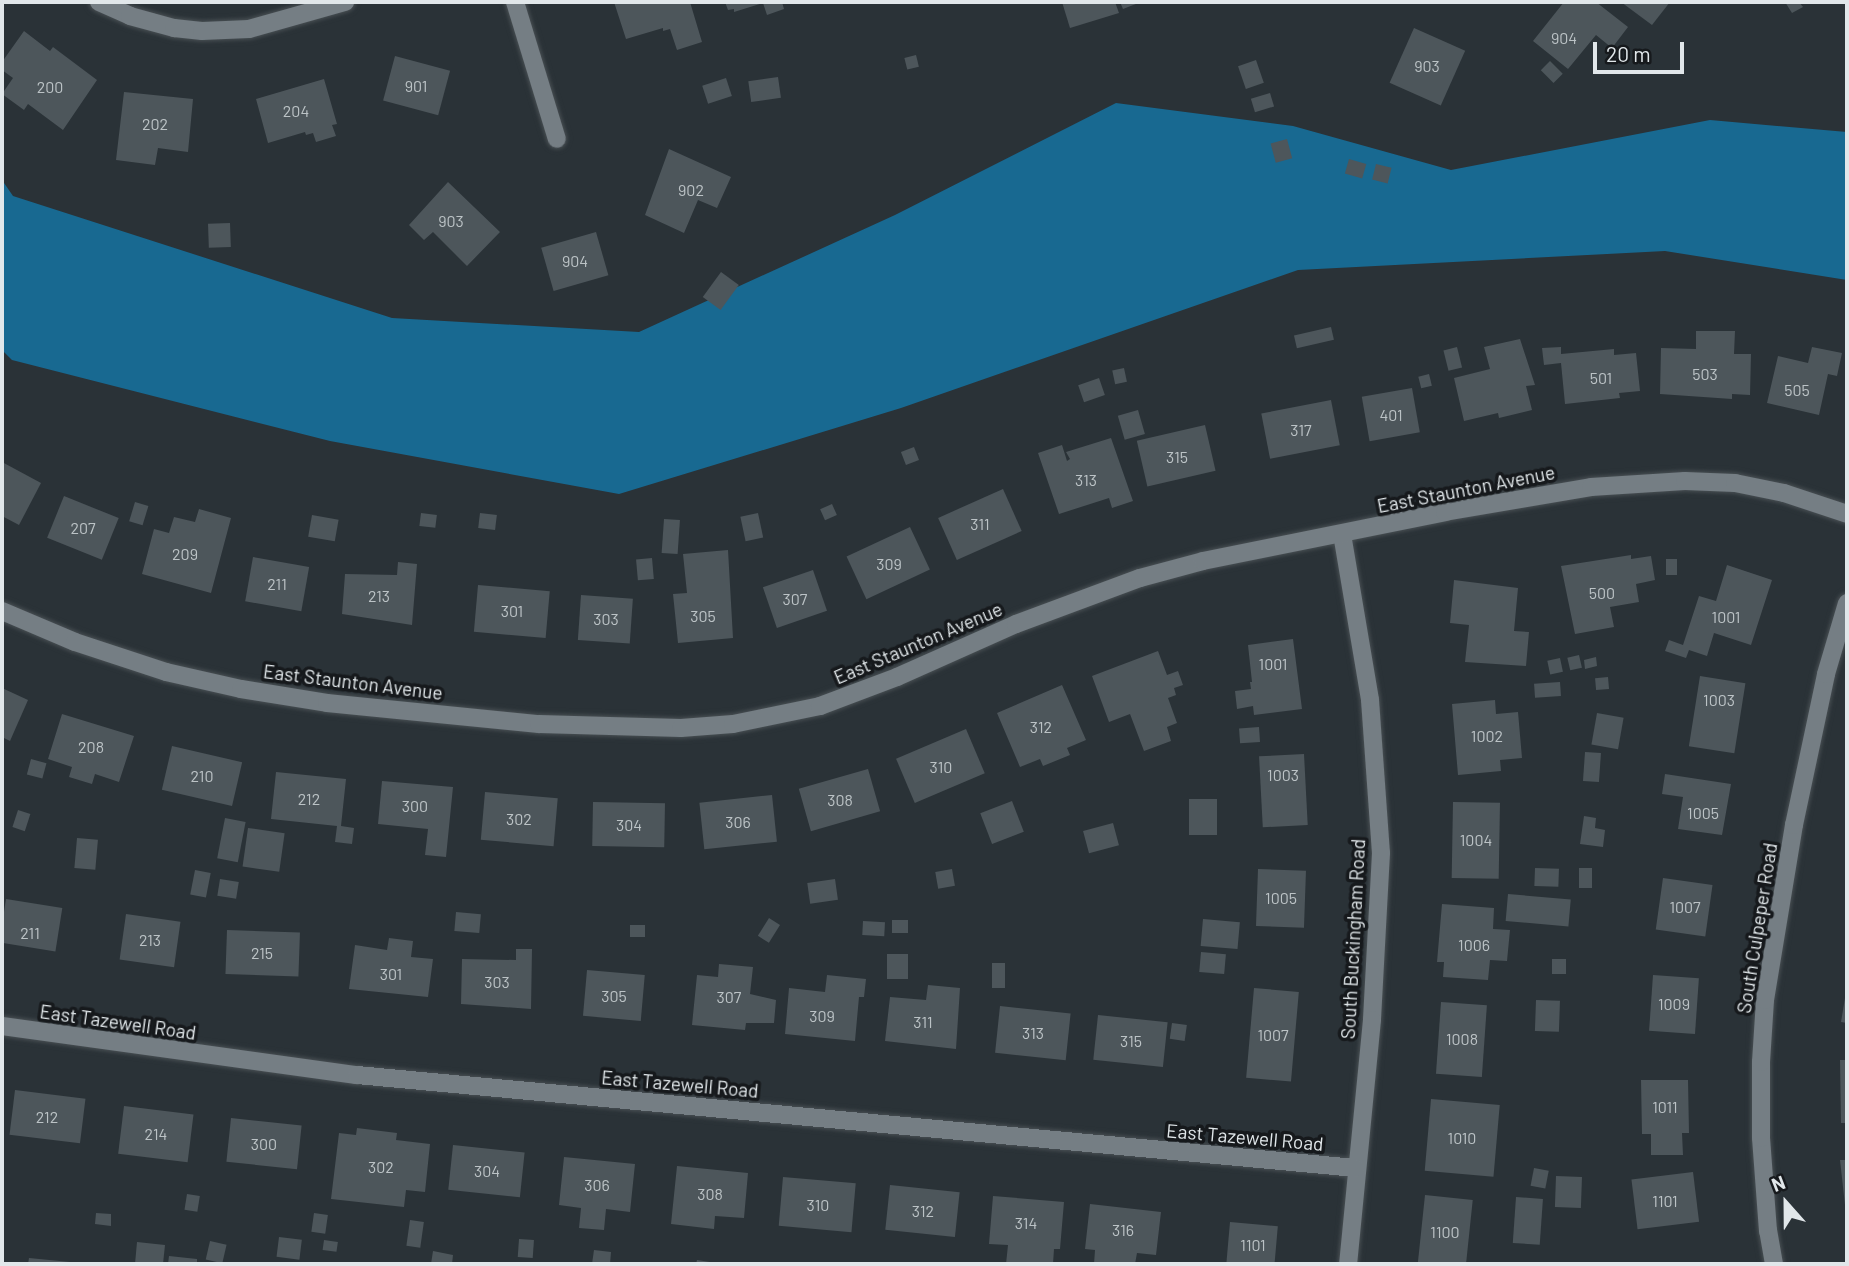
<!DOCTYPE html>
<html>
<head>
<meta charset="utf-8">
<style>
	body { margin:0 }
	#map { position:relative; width:1849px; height:1266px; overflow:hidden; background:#2a3237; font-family:Barlow,sans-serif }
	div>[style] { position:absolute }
	.forest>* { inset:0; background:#186991 }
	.building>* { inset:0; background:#4d565b; transform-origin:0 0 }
	.roads { filter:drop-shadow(0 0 2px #484f53) drop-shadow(0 0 2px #484f53) }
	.street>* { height:18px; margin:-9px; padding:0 9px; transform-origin:9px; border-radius:9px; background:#757e84 }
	span { translate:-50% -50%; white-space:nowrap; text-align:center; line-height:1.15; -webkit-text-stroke:7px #16191c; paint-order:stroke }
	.number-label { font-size:16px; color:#bcc3c6 }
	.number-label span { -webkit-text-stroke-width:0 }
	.street-label { font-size:19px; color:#e1e7ea }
	.frame { position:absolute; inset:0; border:4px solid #e1e7ea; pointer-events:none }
	.north { position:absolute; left:1751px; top:1168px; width:70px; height:70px; -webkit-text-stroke:5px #16191c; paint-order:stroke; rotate:339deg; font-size:19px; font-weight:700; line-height:28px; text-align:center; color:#e1e7ea }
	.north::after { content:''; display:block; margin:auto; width:24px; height:32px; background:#e1e7ea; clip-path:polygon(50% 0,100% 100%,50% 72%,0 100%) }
	.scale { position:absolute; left:1593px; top:42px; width:91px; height:32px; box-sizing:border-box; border:4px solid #e1e7ea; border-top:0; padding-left:9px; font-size:21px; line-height:24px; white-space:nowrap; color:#e1e7ea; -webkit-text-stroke:5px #16191c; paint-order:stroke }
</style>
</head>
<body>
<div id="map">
	<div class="forest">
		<div style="clip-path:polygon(1116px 103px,1293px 126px,1451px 170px,1710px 120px,1847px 132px,1847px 280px,1665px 251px,1298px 270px,901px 408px,619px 494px,330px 441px,12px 360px,2px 350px,2px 180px,13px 196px,392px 318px,639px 332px,895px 215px)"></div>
	</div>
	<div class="building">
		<div style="clip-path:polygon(614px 2px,690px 2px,702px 42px,677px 50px,670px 29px,663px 31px,663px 28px,626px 39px)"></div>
		<div style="clip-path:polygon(725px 2px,782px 2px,784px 9px,767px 15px,763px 3px,734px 12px,734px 9px,728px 10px)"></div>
		<div style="clip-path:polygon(1062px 2px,1115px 2px,1119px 13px,1070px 28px)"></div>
		<div style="clip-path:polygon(1120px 2px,1141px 2px,1123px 9px)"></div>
		<div style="clip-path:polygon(1564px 2px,1596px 2px,1628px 27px,1612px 48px,1596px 35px,1568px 69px,1533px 41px)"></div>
		<div style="clip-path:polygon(1621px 2px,1670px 2px,1652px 25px)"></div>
		<div style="clip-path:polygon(1785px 2px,1799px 2px,1803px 7px,1792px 13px)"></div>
		<div style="left:1414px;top:28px;width:56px;height:60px;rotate:24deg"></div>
		<div style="clip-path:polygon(24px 31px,50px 51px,53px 47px,97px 80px,63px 130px,28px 104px,24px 110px,2px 94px,13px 78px,2px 70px,2px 62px)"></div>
		<div style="left:916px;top:55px;width:12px;height:12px;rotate:76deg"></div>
		<div style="left:395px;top:56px;width:57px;height:46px;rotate:15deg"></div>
		<div style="left:1256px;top:60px;width:24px;height:19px;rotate:71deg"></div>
		<div style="left:1550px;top:61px;width:18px;height:13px;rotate:45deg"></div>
		<div style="left:778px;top:77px;width:21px;height:30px;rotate:82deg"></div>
		<div style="left:726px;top:78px;width:19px;height:25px;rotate:72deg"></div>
		<div style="clip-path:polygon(324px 79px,337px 124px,332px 125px,336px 136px,316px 142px,313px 133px,306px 135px,305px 132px,268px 143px,256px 99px)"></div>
		<div style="clip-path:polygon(124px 92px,193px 99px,188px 152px,158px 148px,155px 165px,116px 160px)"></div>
		<div style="left:1270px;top:93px;width:14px;height:20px;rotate:73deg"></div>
		<div style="left:1287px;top:139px;width:20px;height:17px;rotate:75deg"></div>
		<div style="clip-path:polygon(669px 149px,731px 177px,717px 208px,698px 200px,684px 233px,645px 215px)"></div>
		<div style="left:1349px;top:159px;width:18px;height:15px;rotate:16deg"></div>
		<div style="left:1376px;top:164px;width:16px;height:16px;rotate:14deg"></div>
		<div style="clip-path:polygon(448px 182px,500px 232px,467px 266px,433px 232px,424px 240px,409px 225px)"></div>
		<div style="left:230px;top:223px;width:24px;height:22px;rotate:88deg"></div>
		<div style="left:596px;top:232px;width:45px;height:57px;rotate:74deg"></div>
		<div style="left:721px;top:272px;width:22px;height:31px;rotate:36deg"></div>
		<div style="left:1331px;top:327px;width:13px;height:38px;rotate:77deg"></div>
		<div style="clip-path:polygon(1696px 331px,1735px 331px,1734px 354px,1751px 354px,1750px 395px,1732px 394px,1732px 399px,1660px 394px,1661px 348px,1696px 349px)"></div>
		<div style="clip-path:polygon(1520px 339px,1535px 385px,1526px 386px,1532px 410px,1499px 418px,1498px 413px,1464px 421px,1454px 378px,1490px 369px,1484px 347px)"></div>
		<div style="left:1457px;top:347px;width:21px;height:14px;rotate:76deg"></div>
		<div style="clip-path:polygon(1561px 347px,1561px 354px,1614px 349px,1614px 355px,1636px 353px,1640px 391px,1619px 393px,1620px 398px,1565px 404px,1561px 363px,1544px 365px,1542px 348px)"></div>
		<div style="clip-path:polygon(1812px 347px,1842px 353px,1837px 376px,1828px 374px,1819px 415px,1767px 403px,1778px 356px,1808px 363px)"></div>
		<div style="left:1124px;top:368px;width:14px;height:12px;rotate:78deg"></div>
		<div style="left:1429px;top:374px;width:12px;height:11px;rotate:76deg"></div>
		<div style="left:1099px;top:378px;width:18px;height:22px;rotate:71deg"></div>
		<div style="left:1412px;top:388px;width:45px;height:51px;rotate:80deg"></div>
		<div style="left:1331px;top:400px;width:46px;height:71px;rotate:79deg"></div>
		<div style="left:1138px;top:410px;width:25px;height:21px;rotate:74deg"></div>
		<div style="left:1205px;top:425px;width:47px;height:70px;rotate:77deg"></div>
		<div style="clip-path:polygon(1111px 438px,1133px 501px,1112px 508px,1109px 498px,1059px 514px,1038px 453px,1062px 445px,1067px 461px,1070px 459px,1066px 452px)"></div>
		<div style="left:914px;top:447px;width:14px;height:14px;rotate:69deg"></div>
		<div style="clip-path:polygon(2px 462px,41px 483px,19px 525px,2px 516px)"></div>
		<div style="left:1003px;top:489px;width:46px;height:71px;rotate:66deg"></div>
		<div style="left:64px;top:496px;width:59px;height:45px;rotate:22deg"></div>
		<div style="left:135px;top:502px;width:14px;height:20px;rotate:17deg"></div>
		<div style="left:832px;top:504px;width:12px;height:13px;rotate:66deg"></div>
		<div style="clip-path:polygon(199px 509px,231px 518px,211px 593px,142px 574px,154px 529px,169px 533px,174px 517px,195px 522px)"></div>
		<div style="left:421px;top:513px;width:16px;height:13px;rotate:7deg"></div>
		<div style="left:480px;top:513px;width:17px;height:15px;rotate:7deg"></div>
		<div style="left:758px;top:513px;width:25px;height:18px;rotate:78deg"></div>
		<div style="left:312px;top:515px;width:27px;height:22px;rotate:10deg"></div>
		<div style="left:664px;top:519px;width:16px;height:34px;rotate:4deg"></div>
		<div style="left:910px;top:527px;width:47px;height:70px;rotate:65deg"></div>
		<div style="clip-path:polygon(728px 550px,733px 638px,678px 643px,673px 594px,687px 593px,683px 554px)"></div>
		<div style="clip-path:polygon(1631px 555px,1631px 559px,1651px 556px,1655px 580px,1636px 584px,1639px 602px,1610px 607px,1614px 627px,1575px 634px,1561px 566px)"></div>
		<div style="left:253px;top:557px;width:57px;height:45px;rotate:10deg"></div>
		<div style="left:652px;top:558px;width:21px;height:16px;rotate:85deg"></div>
		<div style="left:1666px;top:559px;width:11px;height:16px"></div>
		<div style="clip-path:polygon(398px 562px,417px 564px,412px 625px,342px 614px,345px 574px,397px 575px)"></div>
		<div style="clip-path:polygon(1727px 565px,1772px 580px,1751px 645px,1714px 633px,1707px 656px,1689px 650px,1686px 658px,1665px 651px,1669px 640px,1683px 645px,1699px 596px,1716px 601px)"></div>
		<div style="left:813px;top:570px;width:43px;height:53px;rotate:71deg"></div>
		<div style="clip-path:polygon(1454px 580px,1518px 588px,1514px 631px,1529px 632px,1526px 666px,1465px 662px,1469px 625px,1450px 623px)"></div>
		<div style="left:478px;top:585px;width:72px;height:47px;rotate:5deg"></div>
		<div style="left:581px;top:595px;width:52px;height:45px;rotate:4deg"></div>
		<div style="clip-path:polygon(1293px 639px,1302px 709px,1254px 715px,1253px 706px,1237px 709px,1235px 691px,1251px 689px,1250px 682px,1252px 682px,1248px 645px)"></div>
		<div style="clip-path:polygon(1158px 651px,1167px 675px,1178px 671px,1183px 685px,1174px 688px,1176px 695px,1168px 698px,1177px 723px,1167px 727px,1171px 741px,1144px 751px,1130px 714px,1109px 722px,1092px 676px)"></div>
		<div style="left:1579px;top:655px;width:13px;height:12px;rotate:77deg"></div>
		<div style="clip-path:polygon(1596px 657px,1597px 666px,1585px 669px,1584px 660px)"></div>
		<div style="left:1560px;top:658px;width:14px;height:13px;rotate:78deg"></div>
		<div style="left:1700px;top:676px;width:46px;height:71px;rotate:9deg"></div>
		<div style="left:1608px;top:677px;width:12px;height:13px;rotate:85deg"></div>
		<div style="left:1560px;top:682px;width:14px;height:26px;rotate:86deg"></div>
		<div style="clip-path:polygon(1062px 685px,1086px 740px,1067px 748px,1070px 755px,1043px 766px,1040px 759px,1020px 767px,997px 713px)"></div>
		<div style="clip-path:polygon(2px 688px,28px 700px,10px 741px,2px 737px)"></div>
		<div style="clip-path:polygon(1495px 700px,1496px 714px,1518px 712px,1522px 758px,1500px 760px,1501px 771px,1458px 775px,1452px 704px)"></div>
		<div style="left:1597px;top:713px;width:27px;height:32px;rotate:10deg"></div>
		<div style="clip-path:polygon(62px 714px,134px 736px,119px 782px,95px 774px,92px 784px,69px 777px,72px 767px,48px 759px)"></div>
		<div style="left:1259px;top:727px;width:15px;height:20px;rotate:86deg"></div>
		<div style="left:966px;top:729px;width:48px;height:76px;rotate:67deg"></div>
		<div style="left:172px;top:746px;width:72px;height:45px;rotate:13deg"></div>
		<div style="left:1585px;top:752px;width:16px;height:29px;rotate:4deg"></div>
		<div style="left:1304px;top:754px;width:71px;height:45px;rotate:87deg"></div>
		<div style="left:31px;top:759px;width:16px;height:16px;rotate:15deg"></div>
		<div style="left:868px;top:769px;width:44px;height:72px;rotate:74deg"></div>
		<div style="clip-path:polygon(276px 772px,346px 779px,341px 826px,354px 828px,352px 844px,335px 842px,337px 826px,271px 819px)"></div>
		<div style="clip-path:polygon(1665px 774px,1731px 784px,1722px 835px,1678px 829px,1683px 797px,1662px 794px)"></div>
		<div style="clip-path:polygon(382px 781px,453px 787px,446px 857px,425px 855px,428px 829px,378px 824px)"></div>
		<div style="left:485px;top:792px;width:73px;height:48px;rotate:5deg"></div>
		<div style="left:772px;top:795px;width:47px;height:73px;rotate:84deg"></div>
		<div style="left:1189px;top:799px;width:28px;height:36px"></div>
		<div style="left:1012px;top:801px;width:33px;height:34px;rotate:69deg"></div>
		<div style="left:593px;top:802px;width:72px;height:44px;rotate:1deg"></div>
		<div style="left:1453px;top:802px;width:47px;height:76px;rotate:1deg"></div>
		<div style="left:18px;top:810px;width:13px;height:18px;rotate:18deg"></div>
		<div style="clip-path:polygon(1584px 816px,1596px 818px,1595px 828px,1605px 830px,1603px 847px,1580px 844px)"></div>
		<div style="left:225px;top:818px;width:21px;height:41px;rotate:11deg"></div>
		<div style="left:1113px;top:823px;width:23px;height:31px;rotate:75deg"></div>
		<div style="left:248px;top:828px;width:37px;height:39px;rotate:8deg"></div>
		<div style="left:77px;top:838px;width:21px;height:30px;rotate:5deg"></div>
		<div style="left:1535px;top:868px;width:24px;height:18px;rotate:2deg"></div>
		<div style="left:1579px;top:868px;width:13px;height:20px"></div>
		<div style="left:952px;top:869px;width:17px;height:17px;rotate:80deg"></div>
		<div style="left:1258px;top:869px;width:48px;height:57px;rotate:2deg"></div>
		<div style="left:195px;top:870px;width:16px;height:25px;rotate:11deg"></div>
		<div style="left:1663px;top:878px;width:50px;height:52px;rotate:8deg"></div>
		<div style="left:220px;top:879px;width:19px;height:17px;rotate:9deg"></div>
		<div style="left:835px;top:879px;width:21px;height:28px;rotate:82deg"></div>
		<div style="left:1508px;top:894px;width:63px;height:27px;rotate:5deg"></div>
		<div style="left:6px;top:899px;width:57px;height:44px;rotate:9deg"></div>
		<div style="clip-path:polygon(1442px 904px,1494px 908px,1493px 929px,1510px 930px,1507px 961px,1490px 960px,1488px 980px,1443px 977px,1444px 962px,1437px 962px)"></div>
		<div style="left:456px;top:912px;width:25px;height:19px;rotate:5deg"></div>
		<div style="left:126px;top:914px;width:55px;height:46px;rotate:8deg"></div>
		<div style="left:769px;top:918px;width:13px;height:21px;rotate:32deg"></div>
		<div style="left:1203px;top:919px;width:37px;height:27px;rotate:5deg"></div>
		<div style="left:892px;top:920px;width:16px;height:13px"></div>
		<div style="left:863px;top:921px;width:22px;height:14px;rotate:3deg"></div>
		<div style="left:630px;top:925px;width:15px;height:12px"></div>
		<div style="left:227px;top:930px;width:73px;height:44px;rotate:2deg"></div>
		<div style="clip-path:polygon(389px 938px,413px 941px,411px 957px,433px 959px,428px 997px,349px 989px,355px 945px,387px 950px)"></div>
		<div style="clip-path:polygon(516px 949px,532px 949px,531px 1009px,461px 1004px,462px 959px,516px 960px)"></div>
		<div style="left:1201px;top:952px;width:25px;height:20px;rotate:5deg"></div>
		<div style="left:887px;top:954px;width:21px;height:25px"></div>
		<div style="left:1552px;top:959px;width:14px;height:15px"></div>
		<div style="left:992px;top:963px;width:13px;height:25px"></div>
		<div style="clip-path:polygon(719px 964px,753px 967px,750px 994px,776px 1000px,774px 1023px,746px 1023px,745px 1030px,692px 1025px,697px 975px,718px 977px)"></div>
		<div style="left:587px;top:970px;width:58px;height:46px;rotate:5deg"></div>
		<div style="clip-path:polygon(827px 975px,866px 979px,864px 997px,859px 997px,855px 1041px,785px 1034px,789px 988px,825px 992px)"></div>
		<div style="left:1653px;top:975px;width:46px;height:56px;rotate:4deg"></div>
		<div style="clip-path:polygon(928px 985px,960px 988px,956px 1049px,885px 1041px,890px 997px,926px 1000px)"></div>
		<div style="left:1254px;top:988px;width:45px;height:90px;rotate:5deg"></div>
		<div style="clip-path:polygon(1846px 992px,1847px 992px,1847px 1023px,1841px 1022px)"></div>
		<div style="left:1536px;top:1000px;width:24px;height:31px;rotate:2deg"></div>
		<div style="left:1441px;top:1002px;width:46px;height:72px;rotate:4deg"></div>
		<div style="left:1000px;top:1006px;width:71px;height:47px;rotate:6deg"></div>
		<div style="left:1098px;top:1015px;width:70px;height:45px;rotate:6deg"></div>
		<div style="left:1172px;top:1023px;width:15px;height:16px;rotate:8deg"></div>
		<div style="clip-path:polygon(1840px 1060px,1847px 1060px,1847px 1123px,1841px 1123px)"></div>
		<div style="clip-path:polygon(1641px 1080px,1688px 1080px,1689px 1133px,1682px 1133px,1683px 1155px,1651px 1155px,1651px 1134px,1642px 1134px)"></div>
		<div style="left:15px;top:1090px;width:71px;height:45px;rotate:7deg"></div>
		<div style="left:1431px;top:1099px;width:69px;height:72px;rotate:5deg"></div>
		<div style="left:124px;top:1106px;width:70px;height:48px;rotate:7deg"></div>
		<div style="left:231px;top:1118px;width:71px;height:44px;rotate:6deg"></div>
		<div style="clip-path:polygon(357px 1128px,397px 1133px,396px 1140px,430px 1144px,425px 1192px,406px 1190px,404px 1207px,331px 1199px,339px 1133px,356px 1135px)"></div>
		<div style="left:453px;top:1145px;width:72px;height:45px;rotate:6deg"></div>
		<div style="clip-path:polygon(564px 1157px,635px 1164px,630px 1212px,606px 1209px,604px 1230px,579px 1228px,581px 1208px,559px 1205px)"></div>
		<div style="clip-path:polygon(1840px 1160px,1847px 1160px,1847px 1205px,1845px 1205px)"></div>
		<div style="clip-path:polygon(677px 1166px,748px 1173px,744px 1218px,715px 1216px,714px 1229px,671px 1224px)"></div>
		<div style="left:1534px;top:1168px;width:15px;height:18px;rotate:11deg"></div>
		<div style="left:1693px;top:1172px;width:50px;height:62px;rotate:83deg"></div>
		<div style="left:1556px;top:1176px;width:26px;height:31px;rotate:2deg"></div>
		<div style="left:783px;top:1177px;width:73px;height:49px;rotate:5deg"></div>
		<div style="left:890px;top:1185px;width:70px;height:45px;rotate:6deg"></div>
		<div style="left:187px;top:1194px;width:13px;height:16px;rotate:9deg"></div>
		<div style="left:1425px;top:1195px;width:48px;height:69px;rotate:6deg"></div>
		<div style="clip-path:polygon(993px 1196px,1064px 1202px,1060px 1249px,1054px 1249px,1053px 1264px,1006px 1264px,1008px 1245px,989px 1244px)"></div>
		<div style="left:1516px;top:1197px;width:27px;height:46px;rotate:4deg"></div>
		<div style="clip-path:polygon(1090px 1204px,1161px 1212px,1156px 1255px,1137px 1253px,1135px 1264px,1094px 1264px,1095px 1250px,1085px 1249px)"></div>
		<div style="clip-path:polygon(96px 1213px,111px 1214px,111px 1226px,95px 1224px)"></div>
		<div style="left:314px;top:1213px;width:14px;height:19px;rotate:8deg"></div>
		<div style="left:410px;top:1220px;width:14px;height:26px;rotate:8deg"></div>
		<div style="left:1230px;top:1222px;width:48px;height:42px;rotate:5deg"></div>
		<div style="left:279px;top:1237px;width:23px;height:20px;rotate:7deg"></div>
		<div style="left:519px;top:1239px;width:15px;height:18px;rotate:4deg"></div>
		<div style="left:324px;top:1240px;width:14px;height:10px;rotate:8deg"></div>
		<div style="left:210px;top:1241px;width:17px;height:19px;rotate:13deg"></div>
		<div style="clip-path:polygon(137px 1242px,165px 1245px,163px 1264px,135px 1264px)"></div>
		<div style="clip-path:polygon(594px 1250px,611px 1252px,610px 1264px,592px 1264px)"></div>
		<div style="clip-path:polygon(433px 1251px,453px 1255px,452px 1264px,431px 1264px)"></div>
		<div style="clip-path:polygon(169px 1256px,197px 1259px,197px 1264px,168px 1264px)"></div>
		<div style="clip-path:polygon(29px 1258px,70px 1262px,70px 1264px,28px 1264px)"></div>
		<div style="clip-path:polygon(697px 1260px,716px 1263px,716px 1264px,696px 1264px)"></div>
	</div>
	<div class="roads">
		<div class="street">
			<div style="left:99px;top:2px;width:34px;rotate:24deg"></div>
			<div style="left:130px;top:16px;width:46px;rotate:15.3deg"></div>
			<div style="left:174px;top:28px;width:28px;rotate:6deg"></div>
			<div style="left:202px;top:31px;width:47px;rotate:-2.4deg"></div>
			<div style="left:249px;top:29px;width:100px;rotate:-15.7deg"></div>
			<div style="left:515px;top:2px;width:143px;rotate:73deg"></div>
			<div style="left:1342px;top:534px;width:168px;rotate:80.4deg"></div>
			<div style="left:1370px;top:700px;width:153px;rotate:85.9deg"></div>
			<div style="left:1381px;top:853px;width:167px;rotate:93.1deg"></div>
			<div style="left:1372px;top:1020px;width:245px;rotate:95.6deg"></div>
			<div style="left:2px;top:611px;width:79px;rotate:23deg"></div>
			<div style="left:75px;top:642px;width:96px;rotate:18.2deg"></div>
			<div style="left:166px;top:672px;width:77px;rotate:12.8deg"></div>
			<div style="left:241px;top:689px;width:87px;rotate:9.2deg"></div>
			<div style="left:327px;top:703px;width:213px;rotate:5.7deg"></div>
			<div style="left:539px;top:724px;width:142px;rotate:1.6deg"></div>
			<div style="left:681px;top:728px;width:52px;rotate:-4.4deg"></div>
			<div style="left:733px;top:724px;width:89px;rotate:-11.7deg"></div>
			<div style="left:820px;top:706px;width:82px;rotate:-20.6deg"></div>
			<div style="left:897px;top:677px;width:130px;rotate:-24deg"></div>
			<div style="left:1016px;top:624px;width:132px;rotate:-20.4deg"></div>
			<div style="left:1140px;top:578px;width:65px;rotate:-15.1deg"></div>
			<div style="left:1203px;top:561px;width:247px;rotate:-11.4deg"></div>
			<div style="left:1445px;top:512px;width:148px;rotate:-9.7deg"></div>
			<div style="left:1591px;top:487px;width:94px;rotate:-3.7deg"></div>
			<div style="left:1685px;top:481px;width:50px;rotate:2.3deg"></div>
			<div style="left:1735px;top:483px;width:50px;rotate:11.5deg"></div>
			<div style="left:1784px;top:493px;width:66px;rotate:18.4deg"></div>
			<div style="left:2px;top:1026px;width:358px;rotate:7.9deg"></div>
			<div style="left:357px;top:1075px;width:1003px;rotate:5.32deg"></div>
			<div style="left:1774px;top:1264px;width:34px;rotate:-100deg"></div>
			<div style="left:1768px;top:1231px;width:93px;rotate:-94.3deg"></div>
			<div style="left:1761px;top:1138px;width:76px;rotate:-90deg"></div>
			<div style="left:1761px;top:1062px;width:62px;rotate:-86.3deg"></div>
			<div style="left:1765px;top:1000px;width:177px;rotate:-80.6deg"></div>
			<div style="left:1794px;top:825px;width:154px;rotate:-78deg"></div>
			<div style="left:1826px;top:674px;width:74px;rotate:-73.5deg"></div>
		</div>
	</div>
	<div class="number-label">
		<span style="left:1564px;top:38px">904</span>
		<span style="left:1427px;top:66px">903</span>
		<span style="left:416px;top:86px">901</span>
		<span style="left:50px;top:87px">200</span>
		<span style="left:296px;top:111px">204</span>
		<span style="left:155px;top:124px">202</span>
		<span style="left:691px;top:190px">902</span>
		<span style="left:451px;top:221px">903</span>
		<span style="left:575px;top:261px">904</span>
		<span style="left:1705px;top:374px">503</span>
		<span style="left:1601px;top:378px">501</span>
		<span style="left:1797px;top:390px">505</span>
		<span style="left:1391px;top:415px">401</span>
		<span style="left:1301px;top:430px">317</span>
		<span style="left:1177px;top:457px">315</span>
		<span style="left:1086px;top:480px">313</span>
		<span style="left:980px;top:524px">311</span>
		<span style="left:83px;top:528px">207</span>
		<span style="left:185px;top:554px">209</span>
		<span style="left:889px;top:564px">309</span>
		<span style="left:277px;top:584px">211</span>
		<span style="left:1602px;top:593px">500</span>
		<span style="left:379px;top:596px">213</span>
		<span style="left:795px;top:599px">307</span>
		<span style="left:512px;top:611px">301</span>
		<span style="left:703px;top:616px">305</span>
		<span style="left:1726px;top:617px">1001</span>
		<span style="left:606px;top:619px">303</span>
		<span style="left:1273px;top:664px">1001</span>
		<span style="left:1719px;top:700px">1003</span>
		<span style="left:1041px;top:727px">312</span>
		<span style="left:1487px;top:736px">1002</span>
		<span style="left:91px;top:747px">208</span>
		<span style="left:941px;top:767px">310</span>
		<span style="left:1283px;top:775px">1003</span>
		<span style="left:202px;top:776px">210</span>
		<span style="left:309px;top:799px">212</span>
		<span style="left:840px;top:800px">308</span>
		<span style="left:415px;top:806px">300</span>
		<span style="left:1703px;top:813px">1005</span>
		<span style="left:519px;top:819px">302</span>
		<span style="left:738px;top:822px">306</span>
		<span style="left:629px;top:825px">304</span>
		<span style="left:1476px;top:840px">1004</span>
		<span style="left:1281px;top:898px">1005</span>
		<span style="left:1685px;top:907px">1007</span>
		<span style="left:30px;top:933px">211</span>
		<span style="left:150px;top:940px">213</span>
		<span style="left:1474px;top:945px">1006</span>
		<span style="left:262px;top:953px">215</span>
		<span style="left:391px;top:974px">301</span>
		<span style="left:497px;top:982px">303</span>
		<span style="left:614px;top:996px">305</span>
		<span style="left:729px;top:997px">307</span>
		<span style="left:1674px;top:1004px">1009</span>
		<span style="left:822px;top:1016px">309</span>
		<span style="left:923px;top:1022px">311</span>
		<span style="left:1033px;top:1033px">313</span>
		<span style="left:1273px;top:1035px">1007</span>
		<span style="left:1462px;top:1039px">1008</span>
		<span style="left:1131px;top:1041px">315</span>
		<span style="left:1665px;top:1107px">1011</span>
		<span style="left:47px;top:1117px">212</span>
		<span style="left:156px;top:1134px">214</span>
		<span style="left:1462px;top:1138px">1010</span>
		<span style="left:264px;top:1144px">300</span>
		<span style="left:381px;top:1167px">302</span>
		<span style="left:487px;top:1171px">304</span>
		<span style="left:597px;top:1185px">306</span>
		<span style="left:710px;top:1194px">308</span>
		<span style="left:1665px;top:1201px">1101</span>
		<span style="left:818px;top:1205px">310</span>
		<span style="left:923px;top:1211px">312</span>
		<span style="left:1026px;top:1223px">314</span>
		<span style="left:1123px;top:1230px">316</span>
		<span style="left:1445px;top:1232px">1100</span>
		<span style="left:1253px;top:1245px">1101</span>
	</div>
	<div class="street-label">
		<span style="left:1466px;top:489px;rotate:-11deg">East Staunton Avenue</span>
		<span style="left:918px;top:643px;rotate:-23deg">East Staunton Avenue</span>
		<span style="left:353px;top:682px;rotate:7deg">East Staunton Avenue</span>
		<span style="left:1757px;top:928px;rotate:-81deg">South Culpeper Road</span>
		<span style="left:1353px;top:939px;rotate:-87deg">South Buckingham Road</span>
		<span style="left:118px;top:1022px;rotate:8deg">East Tazewell Road</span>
		<span style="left:680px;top:1084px;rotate:5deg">East Tazewell Road</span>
		<span style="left:1245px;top:1137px;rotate:5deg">East Tazewell Road</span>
	</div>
	<div class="frame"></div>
	<div class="north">N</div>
	<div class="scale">20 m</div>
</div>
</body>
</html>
